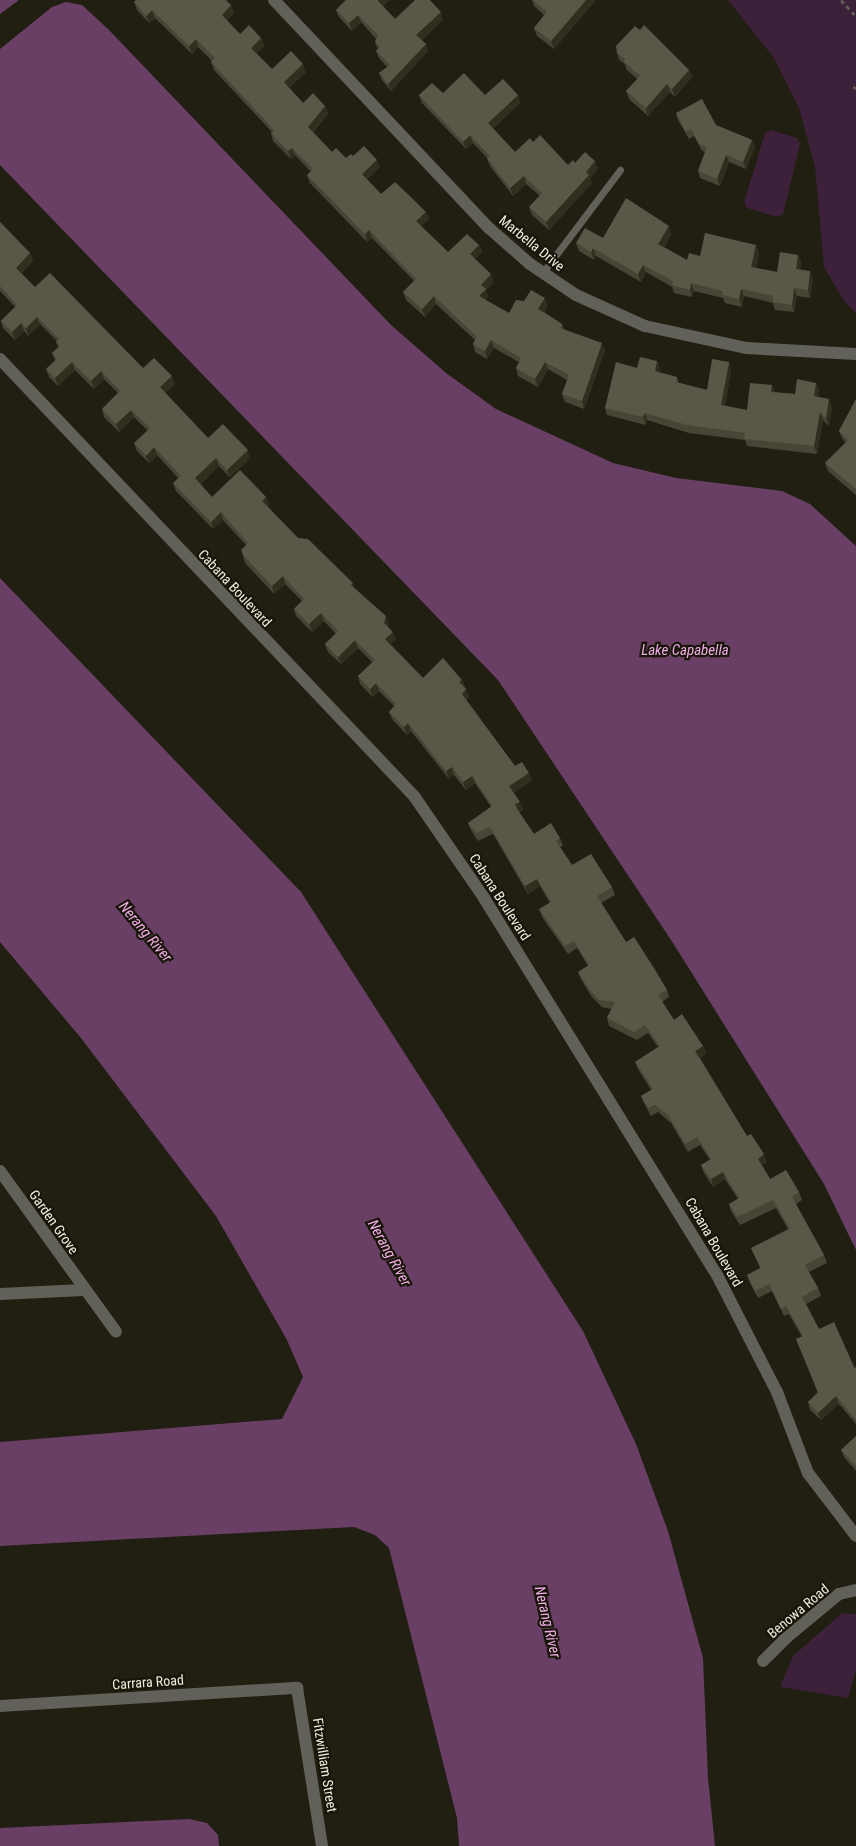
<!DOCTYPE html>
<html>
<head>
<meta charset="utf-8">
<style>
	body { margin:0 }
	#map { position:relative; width:856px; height:1846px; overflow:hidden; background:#201f11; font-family:"Roboto Condensed",sans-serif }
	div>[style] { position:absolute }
	.green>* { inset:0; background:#3d203a }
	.water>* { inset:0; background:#6a3f65 }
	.path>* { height:3px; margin-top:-1.5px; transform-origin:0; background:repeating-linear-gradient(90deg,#5f5f52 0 4px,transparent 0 8px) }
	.lane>* { height:7px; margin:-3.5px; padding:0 3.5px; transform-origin:3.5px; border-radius:3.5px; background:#616159 }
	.street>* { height:12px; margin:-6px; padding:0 6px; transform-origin:6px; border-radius:6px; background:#616159 }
	.wall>* { inset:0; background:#464536 }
	.shaded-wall>* { inset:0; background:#302e1f }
	.building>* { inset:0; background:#585748 }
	span { translate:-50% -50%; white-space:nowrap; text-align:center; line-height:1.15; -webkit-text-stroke:4.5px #171608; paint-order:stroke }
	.street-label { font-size:14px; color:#ecece2 }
	.water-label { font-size:15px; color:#f1abe8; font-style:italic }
</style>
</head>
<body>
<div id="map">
	<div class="green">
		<div style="clip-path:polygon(728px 0,856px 0,856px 313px,844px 301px,824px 267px,815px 167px,799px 108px,774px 58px)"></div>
		<div style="clip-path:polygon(771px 130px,797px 138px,800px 144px,783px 214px,777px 217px,747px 208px,744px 203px,765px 133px)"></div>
		<div style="clip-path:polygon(842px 1613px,856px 1614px,856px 1670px,848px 1698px,780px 1687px,793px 1656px)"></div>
	</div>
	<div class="water">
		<div style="clip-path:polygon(0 0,19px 0,0 14px)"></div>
		<div style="clip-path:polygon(66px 2px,82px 5px,109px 30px,391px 325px,446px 373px,496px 409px,613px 463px,676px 478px,782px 491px,810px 504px,856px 546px,856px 1250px,824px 1184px,673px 943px,498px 680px,0 165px,0 49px,52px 7px)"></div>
		<div style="clip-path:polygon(0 578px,301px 892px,583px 1331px,636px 1444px,668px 1531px,703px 1658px,708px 1778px,715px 1846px,459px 1846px,457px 1818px,389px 1548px,375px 1535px,354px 1527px,0 1546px,0 1442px,282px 1419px,303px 1377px,287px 1340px,216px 1216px,81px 1038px,0 942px)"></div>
		<div style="clip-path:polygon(189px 1819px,207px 1823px,218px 1835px,219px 1846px,0 1846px,0 1828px)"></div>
	</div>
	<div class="path">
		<div style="left:841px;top:0;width:22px;rotate:47deg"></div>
		<div style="left:853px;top:87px;width:3px;rotate:18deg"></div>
	</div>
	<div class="lane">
		<div style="left:543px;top:272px;width:128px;rotate:-53deg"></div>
	</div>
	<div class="street">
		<div style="left:274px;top:0;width:313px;rotate:46.7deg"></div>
		<div style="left:489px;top:228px;width:55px;rotate:41.3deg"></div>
		<div style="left:530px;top:264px;width:55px;rotate:34deg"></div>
		<div style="left:576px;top:295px;width:76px;rotate:24.2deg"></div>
		<div style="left:645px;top:326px;width:103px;rotate:12.3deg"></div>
		<div style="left:746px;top:348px;width:110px;rotate:3.1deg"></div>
		<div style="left:0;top:359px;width:602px;rotate:46.55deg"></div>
		<div style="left:414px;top:796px;width:124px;rotate:55.5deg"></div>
		<div style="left:484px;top:898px;width:441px;rotate:58.3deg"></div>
		<div style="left:716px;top:1273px;width:134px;rotate:62.9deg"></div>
		<div style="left:777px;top:1392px;width:87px;rotate:69.1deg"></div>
		<div style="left:808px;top:1473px;width:79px;rotate:52.7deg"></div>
		<div style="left:0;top:1171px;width:198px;rotate:54.2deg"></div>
		<div style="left:0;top:1294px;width:83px;rotate:-2.8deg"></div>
		<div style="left:763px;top:1661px;width:33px;rotate:-45deg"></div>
		<div style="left:786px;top:1638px;width:69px;rotate:-39.7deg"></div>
		<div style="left:839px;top:1594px;width:17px;rotate:-13deg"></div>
		<div style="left:0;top:1706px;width:298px;rotate:-3.5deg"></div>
		<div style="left:297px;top:1688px;width:160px;rotate:81deg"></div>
	</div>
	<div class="wall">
		<div style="clip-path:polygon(346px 0,389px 0,383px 6px,395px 19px,443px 19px,422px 40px,426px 44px,428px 51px,391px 91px,382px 80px,379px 73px,387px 67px,379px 58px,376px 51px,378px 50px,375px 42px,376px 39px,361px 22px,352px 31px,339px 17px,336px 10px)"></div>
		<div style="clip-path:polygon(532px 0,594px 0,595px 1px,554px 49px,537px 36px,534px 28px,544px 15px,534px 6px)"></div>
		<div style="clip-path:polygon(134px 2px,231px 5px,234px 13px,227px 20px,240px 34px,261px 38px,264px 46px,256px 53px,272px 69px,306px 72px,289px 88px,303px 103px,325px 106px,328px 114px,313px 132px,332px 152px,346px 158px,353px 156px,380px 167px,367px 179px,381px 194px,429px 219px,421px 226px,448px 252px,479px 245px,482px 252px,475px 259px,494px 282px,486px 290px,488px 297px,485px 300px,509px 313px,548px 306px,544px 312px,562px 324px,564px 329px,605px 350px,584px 409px,565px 402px,562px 394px,567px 380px,548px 369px,538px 387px,518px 376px,516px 368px,519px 362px,494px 348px,487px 359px,475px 352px,473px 344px,475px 340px,436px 304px,425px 317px,406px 300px,403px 292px,414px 281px,372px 238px,367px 242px,310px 183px,307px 175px,311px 172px,295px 155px,291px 159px,273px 141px,271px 133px,272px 132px,214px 70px,211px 62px,212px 61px,198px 47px,192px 54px,155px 18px,149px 23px,137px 10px)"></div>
		<div style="clip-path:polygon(617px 53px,689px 70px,692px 77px,675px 97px,670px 92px,648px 116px,629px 99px,626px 91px,637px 79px,626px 69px,625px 64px,619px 60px)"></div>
		<div style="clip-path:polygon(443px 93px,485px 95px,518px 95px,520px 103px,493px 128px,515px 152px,533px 142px,568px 165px,575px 163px,595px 161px,598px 169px,590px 178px,592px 183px,549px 230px,532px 215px,529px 207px,540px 196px,526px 184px,513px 196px,490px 166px,487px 158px,473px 143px,466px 149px,422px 103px,419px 95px)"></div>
		<div style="clip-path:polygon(676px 113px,716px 125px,752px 140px,755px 147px,746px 169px,729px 162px,720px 186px,700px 178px,698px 171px,705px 152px,702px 151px,694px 136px,689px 139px,678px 120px)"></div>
		<div style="clip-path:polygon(0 222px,30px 253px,33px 261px,21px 273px,35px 287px,143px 368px,175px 384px,165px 393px,208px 438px,250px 458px,230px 477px,219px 466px,200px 484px,212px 497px,266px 497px,269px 505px,267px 506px,298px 538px,356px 590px,389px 624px,388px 627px,396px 639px,390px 644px,423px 678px,462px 680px,469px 697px,466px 700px,515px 766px,532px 780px,513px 793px,523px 809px,519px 812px,534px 834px,560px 838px,563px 846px,560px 847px,572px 865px,612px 887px,615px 895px,601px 903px,626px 942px,667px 990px,669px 997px,662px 1002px,674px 1020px,703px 1046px,706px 1054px,700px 1058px,747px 1136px,767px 1162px,762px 1165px,770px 1179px,799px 1192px,802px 1200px,796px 1204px,824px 1255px,827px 1263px,809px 1272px,818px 1288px,821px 1296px,806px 1304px,819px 1329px,855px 1369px,856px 1366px,856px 1424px,839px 1404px,821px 1420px,810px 1410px,808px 1402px,818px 1393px,796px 1339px,802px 1337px,789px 1314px,784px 1316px,772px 1291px,758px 1298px,750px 1283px,747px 1275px,760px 1268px,751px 1248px,788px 1229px,776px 1208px,740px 1225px,731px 1211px,729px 1204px,738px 1199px,725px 1179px,713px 1187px,704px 1173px,701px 1165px,710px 1160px,700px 1145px,688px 1152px,671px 1123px,658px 1112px,651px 1116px,644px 1103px,641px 1096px,651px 1090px,638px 1069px,635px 1062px,658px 1047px,648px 1033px,637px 1040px,609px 1026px,607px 1018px,611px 1009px,602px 1007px,591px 996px,581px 979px,578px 972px,588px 966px,577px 948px,568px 954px,542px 917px,539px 909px,550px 903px,540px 886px,528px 894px,493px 834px,478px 841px,471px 830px,468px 823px,491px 807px,475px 783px,466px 790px,454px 775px,449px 779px,411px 731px,407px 735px,392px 719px,389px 712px,394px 706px,379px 691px,373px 697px,360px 684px,358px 676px,372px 662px,358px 648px,341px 664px,328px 652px,325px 644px,336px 634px,324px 621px,312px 632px,296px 616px,294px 609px,302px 601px,285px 584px,274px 594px,245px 563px,243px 555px,246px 545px,223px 520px,213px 529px,176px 491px,173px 483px,178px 478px,157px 455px,149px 463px,137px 451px,134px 443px,148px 431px,134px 417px,119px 432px,104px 417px,102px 409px,118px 393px,104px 379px,94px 389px,75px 370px,58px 386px,49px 377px,46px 369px,55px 361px,52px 353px,58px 347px,56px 342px,57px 341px,40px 324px,28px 336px,24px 331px,15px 340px,3px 328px,1px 321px,15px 307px,0 291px)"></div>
		<div style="clip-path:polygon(671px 234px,664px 247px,687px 260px,700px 256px,759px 253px,756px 268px,777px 272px,798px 255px,801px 262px,800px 270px,813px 279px,810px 298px,797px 296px,794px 312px,775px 310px,773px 303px,744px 296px,742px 307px,725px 303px,723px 298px,694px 291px,692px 297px,674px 293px,672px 287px,646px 272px,641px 282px,596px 256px,594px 260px,579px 251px,576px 243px,603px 238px)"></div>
		<div style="clip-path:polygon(657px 361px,660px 369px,659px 373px,677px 377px,679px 383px,707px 390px,729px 362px,731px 370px,725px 406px,747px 410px,775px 392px,795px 394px,816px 383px,819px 390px,818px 397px,832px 407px,829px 426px,823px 420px,817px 454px,747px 446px,745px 440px,689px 433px,647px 420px,646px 425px,607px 415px,605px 408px,637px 368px)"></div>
		<div style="clip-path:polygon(856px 399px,856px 495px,828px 471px,825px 463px,846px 443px,842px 438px,839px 431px)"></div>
		<div style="clip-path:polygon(856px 1436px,856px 1471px,844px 1457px,841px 1450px)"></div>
	</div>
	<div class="shaded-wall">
		<div style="clip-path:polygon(378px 0,389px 0,380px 8px,378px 1px)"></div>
		<div style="clip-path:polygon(586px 0,594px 0,595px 1px,554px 49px,551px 41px)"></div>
		<div style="clip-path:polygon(231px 5px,234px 13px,224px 23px,222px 15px)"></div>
		<div style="clip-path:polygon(152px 10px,155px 18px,149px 23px,146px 16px)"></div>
		<div style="clip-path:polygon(441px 12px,443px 19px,419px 42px,416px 35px)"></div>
		<div style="clip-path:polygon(358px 15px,361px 22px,352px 31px,349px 23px)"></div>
		<div style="clip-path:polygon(261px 38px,264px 46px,254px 56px,251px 48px)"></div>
		<div style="clip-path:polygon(196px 39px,198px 47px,192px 54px,189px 46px)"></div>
		<div style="clip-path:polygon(426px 44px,428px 51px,391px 91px,388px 84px)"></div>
		<div style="clip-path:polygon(303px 64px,306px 72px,287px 90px,284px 82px)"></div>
		<div style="clip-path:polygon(689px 70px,692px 77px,675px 97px,672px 89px)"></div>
		<div style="clip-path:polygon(667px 84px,670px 92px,648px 116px,646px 108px)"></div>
		<div style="clip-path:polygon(518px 95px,520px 103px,491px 131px,488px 123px)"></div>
		<div style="clip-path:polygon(325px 106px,328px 114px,310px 134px,308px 127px)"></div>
		<div style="clip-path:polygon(470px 135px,473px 143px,466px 149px,463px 142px)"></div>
		<div style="clip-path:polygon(752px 140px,755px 147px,746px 169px,743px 162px)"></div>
		<div style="clip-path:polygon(292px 148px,295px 155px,291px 159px,288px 151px)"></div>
		<div style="clip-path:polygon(726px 155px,729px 162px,720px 186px,717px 179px)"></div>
		<div style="clip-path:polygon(377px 160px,380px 167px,365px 182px,362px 174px)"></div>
		<div style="clip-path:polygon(595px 161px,598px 169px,590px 178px,592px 183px,549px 230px,546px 222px,586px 172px)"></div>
		<div style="clip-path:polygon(524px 176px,526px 184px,513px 196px,510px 188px)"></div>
		<div style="clip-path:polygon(426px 212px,429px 219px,419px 229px,416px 221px)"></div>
		<div style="clip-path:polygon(669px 226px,671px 234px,661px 252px,658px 244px)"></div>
		<div style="clip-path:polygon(369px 230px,372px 238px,367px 242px,365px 234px)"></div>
		<div style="clip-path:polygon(479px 245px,482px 252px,473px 262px,470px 254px)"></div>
		<div style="clip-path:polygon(756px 245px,759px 253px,754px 275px,751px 267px)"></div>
		<div style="clip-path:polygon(593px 248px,596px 256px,594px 260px,591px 252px)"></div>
		<div style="clip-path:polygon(30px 253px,33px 261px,18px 275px,16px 268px)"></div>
		<div style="clip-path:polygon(798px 255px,801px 262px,798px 277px,796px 269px)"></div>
		<div style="clip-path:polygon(643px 265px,646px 272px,641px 282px,638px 274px)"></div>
		<div style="clip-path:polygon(810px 271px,813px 279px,810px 298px,808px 290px)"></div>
		<div style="clip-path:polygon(491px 274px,494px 282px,486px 290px,488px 297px,482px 304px,479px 296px,481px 285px)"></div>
		<div style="clip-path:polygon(691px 283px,694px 291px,692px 297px,690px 290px)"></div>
		<div style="clip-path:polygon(794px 288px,797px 296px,794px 312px,792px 305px)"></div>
		<div style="clip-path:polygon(741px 289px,744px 296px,742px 307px,739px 299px)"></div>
		<div style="clip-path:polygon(434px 296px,436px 304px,425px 317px,422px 309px)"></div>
		<div style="clip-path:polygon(545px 298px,548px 306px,541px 317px,538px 309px)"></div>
		<div style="clip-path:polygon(37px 317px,40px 324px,28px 336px,26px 328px)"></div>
		<div style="clip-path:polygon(21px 323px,24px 331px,15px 340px,12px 332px)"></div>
		<div style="clip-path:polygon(491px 340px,494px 348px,487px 359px,485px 351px)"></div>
		<div style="clip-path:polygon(602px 343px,605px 350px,584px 409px,582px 401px)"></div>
		<div style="clip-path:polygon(657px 361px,660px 369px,658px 379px,655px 371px)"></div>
		<div style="clip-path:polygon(72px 362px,75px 370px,58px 386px,55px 378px)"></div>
		<div style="clip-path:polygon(545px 362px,548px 369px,538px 387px,535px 379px)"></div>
		<div style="clip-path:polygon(729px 362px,731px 370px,724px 413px,721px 405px)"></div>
		<div style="clip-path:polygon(101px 371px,104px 379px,94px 389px,91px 381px)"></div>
		<div style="clip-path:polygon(172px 376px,175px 384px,163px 395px,160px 387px)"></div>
		<div style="clip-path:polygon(816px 383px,819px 390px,817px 404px,814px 396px)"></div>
		<div style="clip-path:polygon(772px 385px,775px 392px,771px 392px)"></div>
		<div style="clip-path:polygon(829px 399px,832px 407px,829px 426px,826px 418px)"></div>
		<div style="clip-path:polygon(131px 410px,134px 417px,119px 432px,116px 424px)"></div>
		<div style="clip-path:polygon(820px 412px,823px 420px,817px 454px,814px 446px)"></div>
		<div style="clip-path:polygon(645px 413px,647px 420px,646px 425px,643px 417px)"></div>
		<div style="clip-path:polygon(154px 447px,157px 455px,149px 463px,146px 456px)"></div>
		<div style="clip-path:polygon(248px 450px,250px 458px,230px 477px,227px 470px)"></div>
		<div style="clip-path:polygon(216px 458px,219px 466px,197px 486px,195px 478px)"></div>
		<div style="clip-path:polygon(266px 497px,269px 505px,265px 508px,262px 501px)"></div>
		<div style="clip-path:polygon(221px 512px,223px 520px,213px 529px,211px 522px)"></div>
		<div style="clip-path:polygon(283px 576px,285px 584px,274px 594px,272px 586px)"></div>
		<div style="clip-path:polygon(353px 583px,356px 591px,351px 585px)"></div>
		<div style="clip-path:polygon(321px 613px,324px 621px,312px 632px,309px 624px)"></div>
		<div style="clip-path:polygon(386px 616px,389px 624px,387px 631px,384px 623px)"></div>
		<div style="clip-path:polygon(393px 632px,396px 639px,388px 647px,385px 639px)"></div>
		<div style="clip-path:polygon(355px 640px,358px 648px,341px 664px,338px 657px)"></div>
		<div style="clip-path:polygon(462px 680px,465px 687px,459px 682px)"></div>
		<div style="clip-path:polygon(376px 683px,379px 691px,373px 697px,370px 689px)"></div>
		<div style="clip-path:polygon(466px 689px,469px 697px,464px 702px,462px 694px)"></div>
		<div style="clip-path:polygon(408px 723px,411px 731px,407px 735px,404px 727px)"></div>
		<div style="clip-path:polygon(452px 767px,454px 775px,449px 779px,446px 771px)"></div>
		<div style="clip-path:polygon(529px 773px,532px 780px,512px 794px,509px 786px)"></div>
		<div style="clip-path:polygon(472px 776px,475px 783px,466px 790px,463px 782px)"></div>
		<div style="clip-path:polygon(520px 802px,523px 809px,518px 812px,515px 804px)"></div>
		<div style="clip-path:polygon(537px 879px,540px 886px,528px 894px,525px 886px)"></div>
		<div style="clip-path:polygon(703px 1046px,706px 1054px,698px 1059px,695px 1051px)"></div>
		<div style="clip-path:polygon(764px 1154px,767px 1162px,760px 1166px,758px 1159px)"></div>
		<div style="clip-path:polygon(723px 1172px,725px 1179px,713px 1187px,711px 1179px)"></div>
		<div style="clip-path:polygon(836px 1396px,839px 1404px,821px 1420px,818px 1413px)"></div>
	</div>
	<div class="building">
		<div style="clip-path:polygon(136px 0,226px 0,231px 5px,222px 15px,240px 34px,249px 25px,261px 38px,251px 48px,272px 69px,291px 51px,303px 64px,284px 82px,303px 103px,313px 93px,325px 106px,308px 127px,332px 152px,336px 148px,346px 158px,351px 154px,353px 156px,364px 146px,377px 160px,362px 174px,381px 194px,395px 182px,414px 200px,426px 212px,416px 221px,448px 252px,467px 234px,479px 245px,470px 254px,491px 274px,481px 285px,486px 289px,479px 296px,509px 313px,516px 300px,524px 301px,531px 290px,545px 298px,538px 309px,562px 324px,560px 328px,602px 343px,582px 401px,562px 394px,569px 375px,545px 362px,535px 379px,516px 368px,521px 358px,491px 340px,485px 351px,473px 344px,477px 337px,434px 296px,422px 309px,403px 292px,416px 279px,369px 230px,365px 234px,307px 175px,313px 169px,292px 148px,288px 151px,271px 133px,274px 130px,211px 62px,215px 58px,196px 39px,189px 46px,152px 10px,146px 16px,134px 2px)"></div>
		<div style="clip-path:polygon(346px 0,378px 0,378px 1px,395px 19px,415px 0,430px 0,441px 12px,416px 35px,426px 44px,388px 84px,379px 73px,390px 65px,376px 51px,380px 47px,375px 42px,378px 35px,358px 15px,349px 23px,336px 10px)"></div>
		<div style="clip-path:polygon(533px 0,586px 0,551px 41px,534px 28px,547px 12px)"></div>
		<div style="clip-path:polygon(644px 25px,689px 70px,672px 89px,667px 84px,646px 108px,626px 91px,640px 76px,624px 62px,625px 59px,617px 53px,616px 46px,635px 26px,640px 30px)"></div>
		<div style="clip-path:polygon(464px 73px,485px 95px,503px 79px,518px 95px,488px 123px,515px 152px,530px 138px,533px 142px,540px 135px,568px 165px,573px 160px,575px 163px,585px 152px,595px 161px,586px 172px,589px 175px,546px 222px,529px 207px,542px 193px,524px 176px,510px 188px,487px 158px,490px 156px,470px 135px,463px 142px,419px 95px,432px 83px,443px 93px)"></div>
		<div style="clip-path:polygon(702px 99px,716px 125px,752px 140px,743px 162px,726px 155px,717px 179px,698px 171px,707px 147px,699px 144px,691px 129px,686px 132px,676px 113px)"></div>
		<div style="clip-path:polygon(626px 198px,669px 226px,658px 244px,687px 260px,689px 253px,700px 256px,705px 233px,756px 245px,751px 267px,777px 272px,780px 252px,798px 255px,796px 269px,810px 271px,808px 290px,794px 288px,792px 305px,773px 302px,773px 296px,741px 289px,739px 299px,722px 295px,723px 291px,691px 283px,690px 290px,672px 285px,673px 281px,643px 265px,638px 274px,593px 248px,591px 252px,576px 243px,585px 228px,603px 238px)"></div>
		<div style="clip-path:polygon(0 222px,30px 253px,16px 268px,35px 287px,50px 273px,143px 368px,154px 358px,172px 376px,160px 387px,208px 438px,223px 424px,248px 450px,227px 470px,216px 458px,195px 478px,212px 497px,240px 470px,266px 497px,262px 501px,298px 538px,308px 539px,353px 583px,351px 585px,386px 616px,384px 623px,393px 632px,385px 639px,423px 678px,443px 658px,462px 680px,459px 682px,466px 689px,462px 694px,515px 766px,522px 762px,529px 773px,509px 786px,520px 802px,515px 804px,517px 809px,534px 834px,551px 823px,560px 838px,556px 841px,572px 865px,591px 854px,612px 887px,597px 896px,626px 942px,634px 937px,654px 968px,667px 990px,658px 995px,674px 1020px,682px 1014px,703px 1046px,695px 1051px,747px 1136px,751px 1134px,764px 1154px,758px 1159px,770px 1179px,786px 1170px,799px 1192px,792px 1197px,824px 1255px,805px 1265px,818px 1288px,802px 1297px,819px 1329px,834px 1322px,855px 1369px,856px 1366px,856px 1420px,836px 1396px,818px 1413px,808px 1402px,818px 1392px,796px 1339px,803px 1336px,786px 1306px,781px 1309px,769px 1284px,755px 1291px,747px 1275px,761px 1268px,751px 1248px,790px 1229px,773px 1200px,737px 1217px,729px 1204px,739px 1198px,723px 1172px,711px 1179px,701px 1165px,711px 1159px,697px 1137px,685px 1144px,668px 1115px,655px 1105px,648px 1108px,641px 1096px,653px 1089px,635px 1062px,660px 1046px,645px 1025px,634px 1032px,607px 1018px,615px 1002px,599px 1000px,588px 988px,578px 972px,589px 965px,574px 941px,565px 946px,539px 909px,551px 902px,537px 879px,525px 886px,490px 827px,476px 833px,468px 823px,492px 806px,472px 776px,463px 782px,452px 767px,446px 771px,408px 723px,404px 727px,389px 712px,396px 704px,376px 683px,370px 689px,358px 676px,375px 660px,355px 640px,338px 657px,325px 644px,338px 631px,321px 613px,309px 624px,294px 609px,304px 599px,283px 576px,272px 586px,243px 555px,241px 550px,248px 543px,221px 512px,211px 522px,173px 483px,181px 476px,154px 447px,146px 456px,134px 443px,150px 428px,131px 410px,116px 424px,102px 409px,120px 391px,101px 371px,91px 381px,72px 362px,55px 378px,46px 369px,57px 359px,52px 353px,60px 346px,56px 342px,59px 339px,37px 317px,26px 328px,21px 323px,12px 332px,1px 321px,17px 305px,0 286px)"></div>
		<div style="clip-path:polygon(640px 357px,657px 361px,655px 371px,677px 377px,676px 382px,707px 390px,712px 359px,729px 362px,721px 405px,747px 410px,750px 383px,772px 385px,771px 392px,795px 394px,797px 379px,816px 383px,814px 396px,829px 399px,826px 418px,820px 412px,814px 446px,744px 439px,745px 433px,687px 425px,645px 413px,643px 417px,605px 408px,616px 362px,637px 368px)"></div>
		<div style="clip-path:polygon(856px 399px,856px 489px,825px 463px,848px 440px,839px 431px)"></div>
		<div style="clip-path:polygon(856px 1436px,856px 1466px,841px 1450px)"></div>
	</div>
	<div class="street-label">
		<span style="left:532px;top:243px;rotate:39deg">Marbella Drive</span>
		<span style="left:235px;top:588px;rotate:47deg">Cabana Boulevard</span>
		<span style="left:500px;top:897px;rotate:57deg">Cabana Boulevard</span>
		<span style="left:54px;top:1222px;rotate:55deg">Garden Grove</span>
		<span style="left:714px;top:1242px;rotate:60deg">Cabana Boulevard</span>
		<span style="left:798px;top:1611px;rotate:-40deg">Benowa Road</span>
		<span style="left:148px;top:1682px;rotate:-4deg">Carrara Road</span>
		<span style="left:325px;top:1765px;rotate:81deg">Fitzwilliam Street</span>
	</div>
	<div class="water-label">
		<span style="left:685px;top:651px">Lake Capabella</span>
		<span style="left:145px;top:932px;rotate:50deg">Nerang River</span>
		<span style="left:389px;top:1253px;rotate:61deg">Nerang River</span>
		<span style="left:547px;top:1622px;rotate:77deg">Nerang River</span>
	</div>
</div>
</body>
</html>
